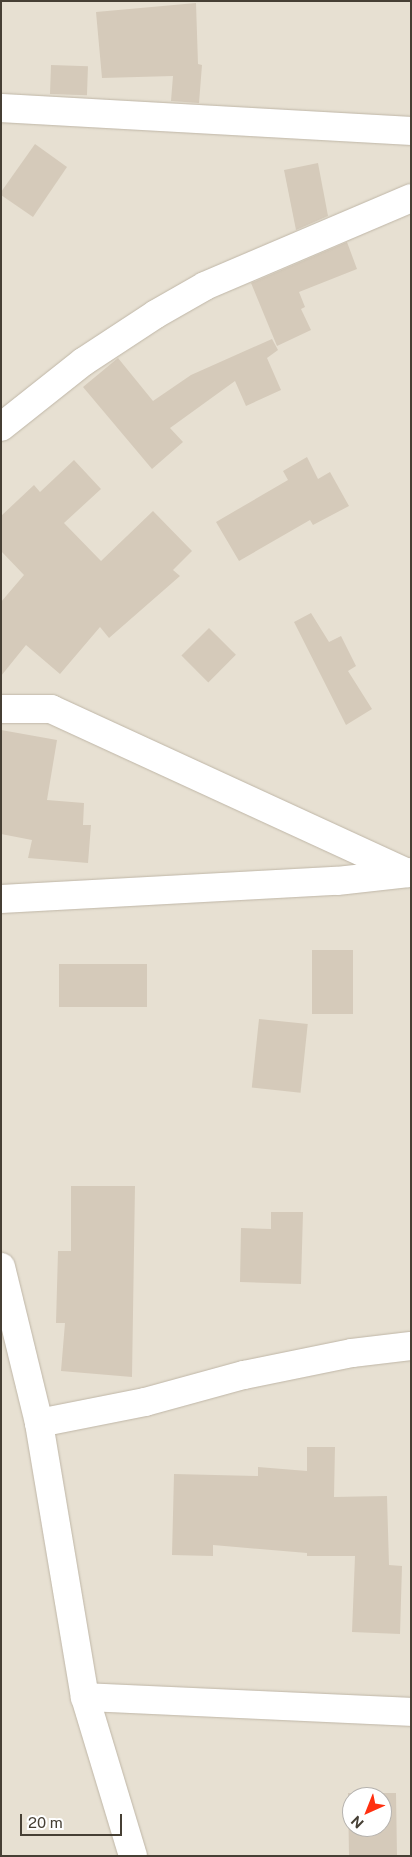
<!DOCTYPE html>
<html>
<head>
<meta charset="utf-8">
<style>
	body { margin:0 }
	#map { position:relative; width:412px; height:1857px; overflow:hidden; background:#f3efe5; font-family:"Public Sans",sans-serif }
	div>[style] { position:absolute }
	.residential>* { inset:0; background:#e7e0d2 }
	.building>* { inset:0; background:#d5caba; transform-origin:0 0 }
	.roads { filter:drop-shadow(0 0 1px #bfb6a7) drop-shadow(0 0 1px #bfb6a7) }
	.minor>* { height:28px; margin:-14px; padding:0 14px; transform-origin:14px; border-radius:14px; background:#fff }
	span { translate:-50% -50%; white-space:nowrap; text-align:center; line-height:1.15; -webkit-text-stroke:4px #fff; paint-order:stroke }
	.frame { position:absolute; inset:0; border:2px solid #463f34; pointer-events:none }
	.north { position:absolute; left:342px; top:1787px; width:50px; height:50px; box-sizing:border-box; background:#fff; border:1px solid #b5b2ae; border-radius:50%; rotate:224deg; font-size:14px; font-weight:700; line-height:20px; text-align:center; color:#463f34 }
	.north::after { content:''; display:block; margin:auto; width:18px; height:22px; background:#ff3010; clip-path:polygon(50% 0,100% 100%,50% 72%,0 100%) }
	.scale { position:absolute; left:20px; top:1814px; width:102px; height:22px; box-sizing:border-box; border:2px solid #463f34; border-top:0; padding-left:6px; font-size:15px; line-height:18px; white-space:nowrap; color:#463f34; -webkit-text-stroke:4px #fff; paint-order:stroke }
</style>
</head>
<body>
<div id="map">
	<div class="residential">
		<div style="clip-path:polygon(evenodd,1px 1px,411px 1px,411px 1856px,1px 1856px,1px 1px,352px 1797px,382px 1797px,382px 1827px,352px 1827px,352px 1797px)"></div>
	</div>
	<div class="building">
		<div style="clip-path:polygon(196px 3px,198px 64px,202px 65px,199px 103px,171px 101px,173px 76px,102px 78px,96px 12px)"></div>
		<div style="left:51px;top:65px;width:37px;height:29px;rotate:2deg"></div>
		<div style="clip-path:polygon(35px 144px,67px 167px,33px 217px,1px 195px,1px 192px)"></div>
		<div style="clip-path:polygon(318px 163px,328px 216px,296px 230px,284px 170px)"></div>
		<div style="clip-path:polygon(347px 242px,357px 269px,299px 292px,305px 307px,301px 309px,311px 330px,277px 346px,251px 283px)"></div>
		<div style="clip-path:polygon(272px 339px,278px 350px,267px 358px,281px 390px,246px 406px,235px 381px,170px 428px,183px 442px,152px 469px,83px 387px,118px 358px,153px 401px,191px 375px)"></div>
		<div style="clip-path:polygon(307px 457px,318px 479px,330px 472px,349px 506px,313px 525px,310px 520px,239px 561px,216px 522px,288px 480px,283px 471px)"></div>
		<div style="clip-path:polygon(74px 460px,101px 489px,64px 523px,101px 561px,153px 511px,192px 551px,173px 570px,180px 576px,109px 638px,100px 627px,60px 674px,26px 645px,1px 676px,1px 602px,24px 575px,1px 551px,1px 516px,34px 485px,40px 492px)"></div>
		<div style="clip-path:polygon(311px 613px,329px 642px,341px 636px,356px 666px,348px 671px,372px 709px,346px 725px,294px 622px)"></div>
		<div style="left:209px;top:628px;width:38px;height:39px;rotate:45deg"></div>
		<div style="clip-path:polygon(1px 730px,57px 740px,47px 800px,84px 803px,83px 825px,91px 825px,88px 863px,28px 858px,32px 840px,1px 834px)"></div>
		<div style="left:312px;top:950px;width:41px;height:64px"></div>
		<div style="left:59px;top:964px;width:88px;height:43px"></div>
		<div style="left:259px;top:1019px;width:49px;height:69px;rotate:6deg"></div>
		<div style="clip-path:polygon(71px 1186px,135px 1186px,132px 1377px,61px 1371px,65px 1323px,56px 1323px,58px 1251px,71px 1251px)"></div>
		<div style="clip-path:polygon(271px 1212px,303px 1212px,301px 1284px,240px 1282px,241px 1228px,271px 1229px)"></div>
		<div style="clip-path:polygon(307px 1447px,335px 1447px,334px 1497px,387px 1496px,389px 1565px,402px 1566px,400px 1634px,352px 1632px,355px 1556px,307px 1556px,307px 1553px,213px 1545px,213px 1556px,172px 1555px,174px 1474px,258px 1476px,258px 1467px,307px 1471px)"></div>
		<div style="clip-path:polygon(evenodd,348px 1793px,396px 1793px,397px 1856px,349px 1856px,348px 1793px,352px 1797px,382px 1797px,382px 1827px,352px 1827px,352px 1797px)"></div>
	</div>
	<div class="roads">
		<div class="minor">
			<div style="left:1px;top:108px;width:411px;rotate:3.2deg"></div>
			<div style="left:1px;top:427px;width:105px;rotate:-38.4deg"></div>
			<div style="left:83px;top:362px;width:87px;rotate:-33.3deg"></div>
			<div style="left:156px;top:314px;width:56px;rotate:-29.7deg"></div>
			<div style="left:205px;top:286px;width:224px;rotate:-23.1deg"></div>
			<div style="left:1px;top:709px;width:50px"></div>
			<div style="left:51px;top:709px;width:393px;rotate:24.7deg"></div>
			<div style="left:408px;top:873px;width:3px;rotate:-18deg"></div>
			<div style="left:1px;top:899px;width:336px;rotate:-3.1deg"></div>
			<div style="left:337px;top:881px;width:72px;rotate:-6.3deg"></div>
			<div style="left:1px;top:1267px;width:161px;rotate:76.3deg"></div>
			<div style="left:39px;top:1423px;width:278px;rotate:80.5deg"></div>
			<div style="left:85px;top:1697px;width:166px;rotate:73.2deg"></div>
			<div style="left:39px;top:1423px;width:108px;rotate:-11.2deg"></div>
			<div style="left:145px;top:1402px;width:103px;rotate:-15.3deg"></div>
			<div style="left:244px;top:1375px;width:110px;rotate:-11.5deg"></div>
			<div style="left:352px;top:1353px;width:59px;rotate:-6.8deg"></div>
			<div style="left:85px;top:1697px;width:326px;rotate:2.6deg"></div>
		</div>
	</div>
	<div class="frame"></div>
	<div class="north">N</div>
	<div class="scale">20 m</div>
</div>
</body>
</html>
